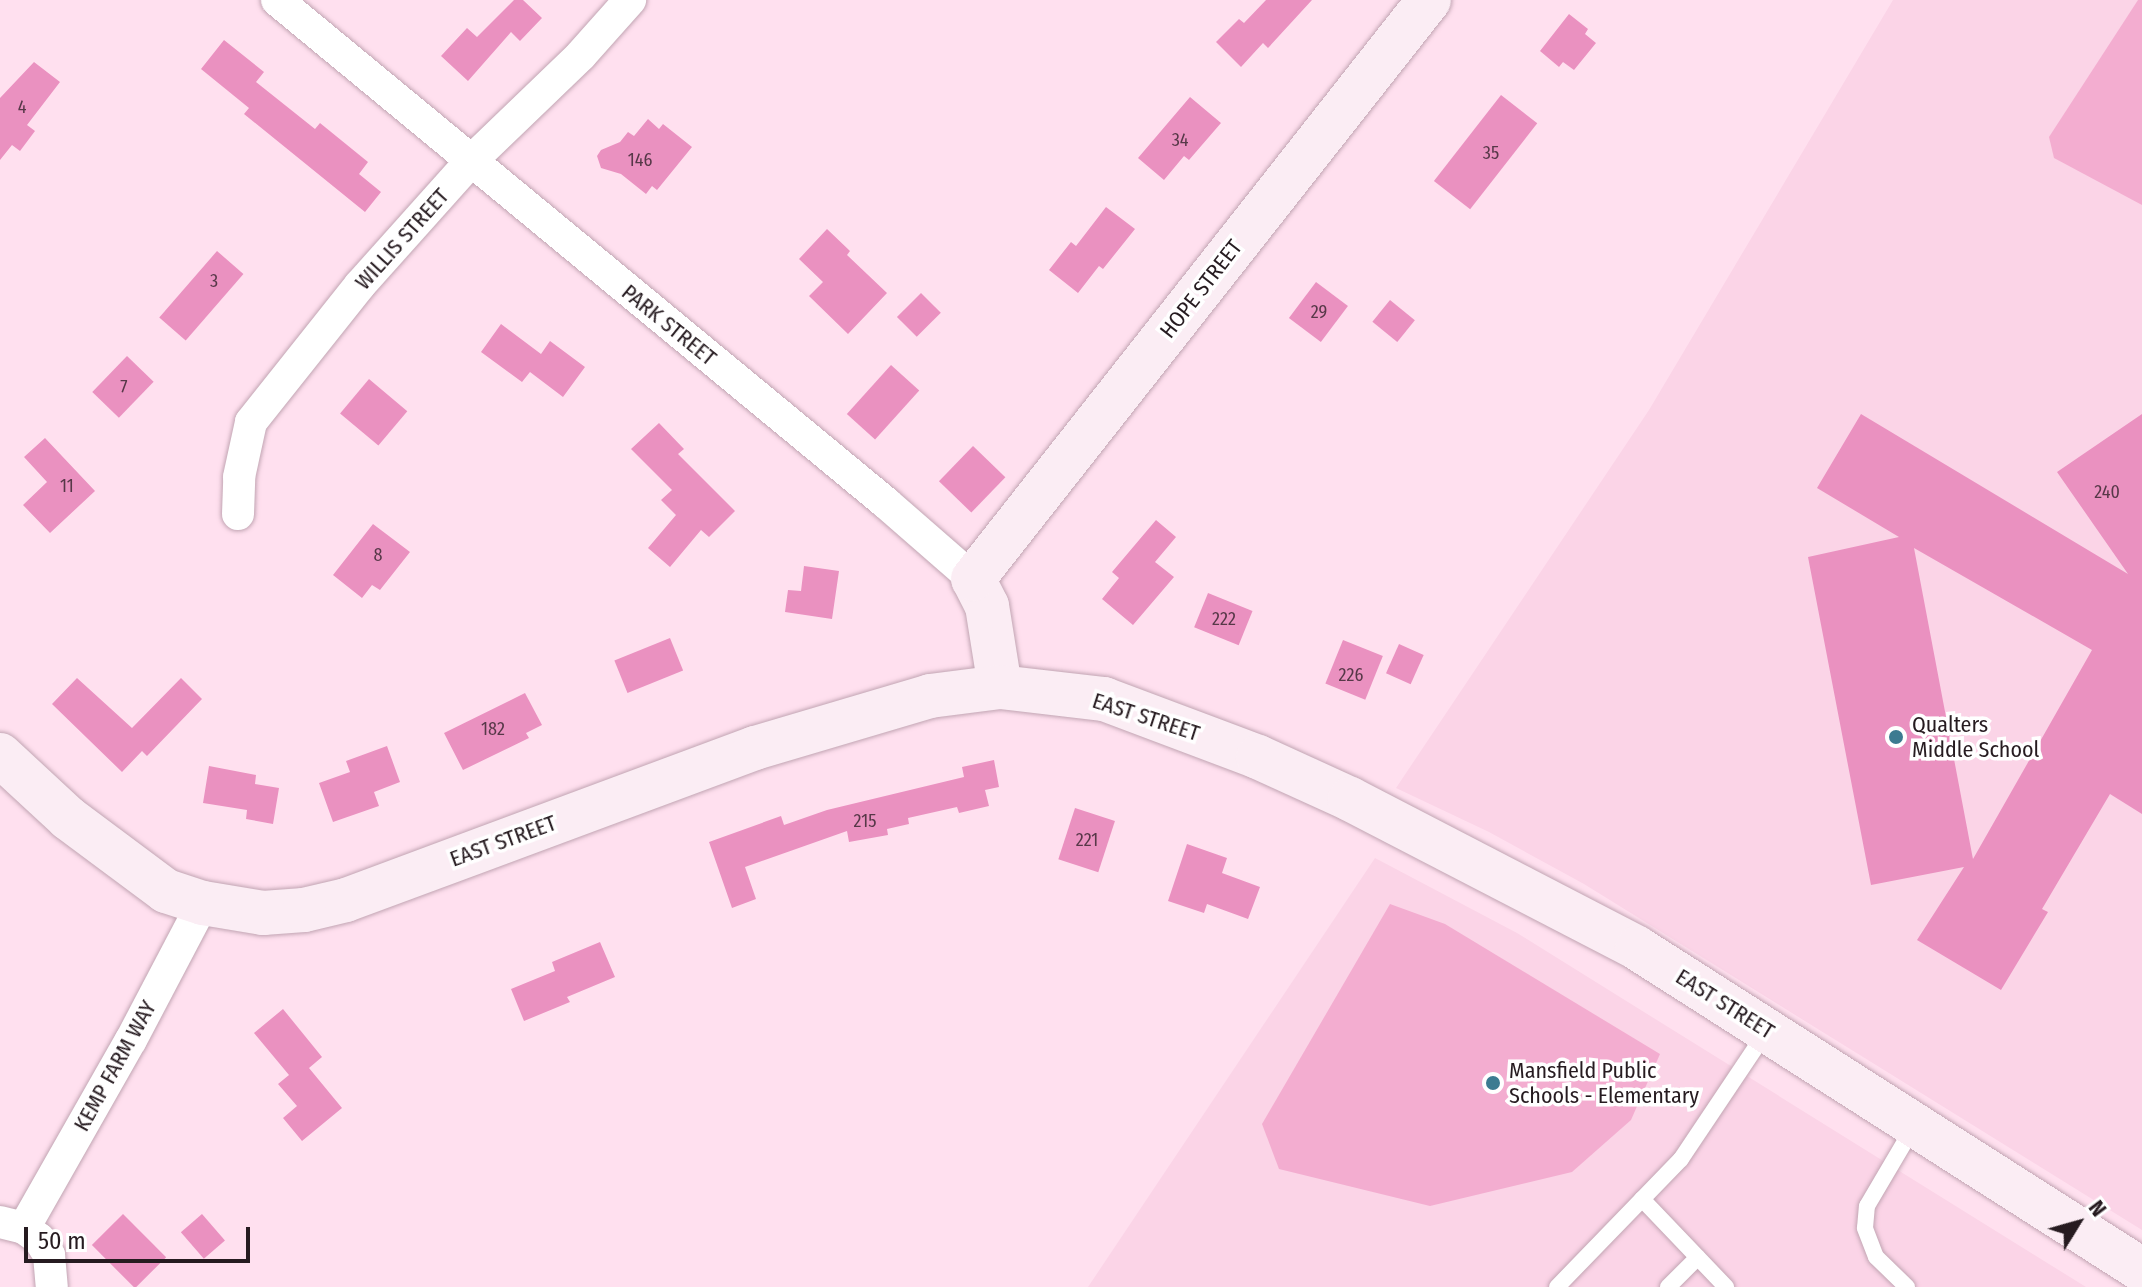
<!DOCTYPE html>
<html>
<head>
<meta charset="utf-8">
<style>
	body { margin:0 }
	#map { position:relative; width:2142px; height:1287px; overflow:hidden; background:#ffe0ef; font-family:"Fira Sans Condensed",sans-serif }
	div>[style] { position:absolute }
	.built>* { inset:0; background:#fbd4e7 }
	.green>* { inset:0; background:#f3add0 }
	.building>* { inset:0; background:#ea91c0; transform-origin:0 0 }
	.roads { filter:drop-shadow(0 0 2px #c2a5b3) drop-shadow(0 0 2px #c2a5b3) }
	.lane>* { height:16px; margin:-8px; padding:0 8px; transform-origin:8px; border-radius:8px; background:#fff }
	.street>* { height:32px; margin:-16px; padding:0 16px; transform-origin:16px; border-radius:16px; background:#fff }
	.secondary>* { height:44px; margin:-22px; padding:0 22px; transform-origin:22px; border-radius:22px; background:#fbedf4 }
	.dots>* { width:22px; height:22px; translate:-50% -50%; box-sizing:border-box; border:4px solid #fff; border-radius:50% }
	span { translate:-50% -50%; white-space:nowrap; text-align:center; line-height:1.15; -webkit-text-stroke:7px #fff; paint-order:stroke }
	.number-label { font-size:18px; color:#573848 }
	.number-label span { -webkit-text-stroke-width:0 }
	.street-label { font-size:22px; color:#261b20 }
	.poi-label { font-size:22px; color:#261b20 }
	.left { translate:0 -50%; text-align:left }
	.north { position:absolute; left:2038px; top:1183px; width:80px; height:80px; -webkit-text-stroke:6px #fff; paint-order:stroke; rotate:53deg; font-size:22px; font-weight:700; line-height:32px; text-align:center; color:#261b20 }
	.north::after { content:''; display:block; margin:auto; width:28px; height:36px; background:#261b20; clip-path:polygon(50% 0,100% 100%,50% 72%,0 100%) }
	.scale { position:absolute; left:24px; top:1227px; width:226px; height:36px; box-sizing:border-box; border:4px solid #261b20; border-top:0; padding-left:10px; font-size:24px; line-height:28px; white-space:nowrap; color:#261b20; -webkit-text-stroke:6px #fff; paint-order:stroke }
</style>
</head>
<body>
<div id="map">
	<div class="built">
		<div style="clip-path:polygon(1893px 0,2142px 0,2142px 1230px,1584px 884px,1489px 832px,1396px 788px,1649px 410px)"></div>
		<div style="clip-path:polygon(1375px 858px,1517px 933px,2086px 1287px,1088px 1287px)"></div>
	</div>
	<div class="green">
		<div style="clip-path:polygon(2138px 0,2142px 0,2142px 205px,2054px 158px,2049px 137px)"></div>
		<div style="clip-path:polygon(1390px 904px,1445px 924px,1660px 1054px,1631px 1120px,1572px 1172px,1430px 1206px,1279px 1169px,1262px 1124px)"></div>
	</div>
	<div class="building">
		<div style="clip-path:polygon(514px 0,523px 0,542px 18px,520px 41px,511px 32px,468px 81px,441px 56px,467px 28px,477px 37px)"></div>
		<div style="clip-path:polygon(1266px 0,1312px 0,1268px 48px,1263px 43px,1241px 67px,1216px 42px,1239px 19px,1244px 23px)"></div>
		<div style="clip-path:polygon(1569px 14px,1588px 29px,1585px 34px,1596px 43px,1574px 70px,1563px 62px,1559px 67px,1540px 51px)"></div>
		<div style="clip-path:polygon(224px 40px,264px 72px,256px 82px,315px 129px,320px 123px,368px 162px,359px 174px,381px 192px,365px 212px,244px 114px,249px 108px,201px 69px)"></div>
		<div style="clip-path:polygon(34px 62px,60px 82px,27px 125px,35px 131px,20px 151px,12px 145px,0 160px,0 98px)"></div>
		<div style="left:1501px;top:95px;width:46px;height:109px;rotate:38deg"></div>
		<div style="clip-path:polygon(1190px 97px,1221px 123px,1189px 160px,1184px 156px,1164px 180px,1138px 158px)"></div>
		<div style="clip-path:polygon(648px 119px,659px 129px,663px 124px,692px 147px,657px 190px,652px 186px,646px 194px,621px 174px,601px 168px,597px 156px,601px 150px,620px 142px,628px 132px,634px 136px)"></div>
		<div style="clip-path:polygon(1106px 207px,1135px 229px,1103px 269px,1099px 266px,1078px 293px,1049px 270px,1071px 242px,1076px 246px)"></div>
		<div style="clip-path:polygon(827px 229px,850px 251px,847px 255px,887px 293px,848px 334px,809px 296px,823px 282px,799px 259px)"></div>
		<div style="left:217px;top:251px;width:35px;height:88px;rotate:41deg"></div>
		<div style="left:1316px;top:282px;width:40px;height:45px;rotate:37deg"></div>
		<div style="left:921px;top:293px;width:28px;height:34px;rotate:45deg"></div>
		<div style="left:1390px;top:300px;width:32px;height:28px;rotate:39deg"></div>
		<div style="clip-path:polygon(501px 324px,541px 354px,550px 341px,585px 367px,563px 397px,530px 372px,522px 382px,481px 352px)"></div>
		<div style="left:127px;top:356px;width:37px;height:50px;rotate:44deg"></div>
		<div style="left:891px;top:365px;width:38px;height:66px;rotate:42deg"></div>
		<div style="left:369px;top:379px;width:50px;height:45px;rotate:40deg"></div>
		<div style="clip-path:polygon(evenodd,1861px 414px,2128px 574px,2057px 472px,2142px 414px,2142px 814px,2110px 794px,2042px 909px,2048px 912px,2001px 990px,1917px 940px,1964px 867px,1871px 885px,1808px 557px,1899px 537px,1817px 488px,1861px 414px,1914px 548px,2092px 650px,1973px 859px,1972px 854px,1914px 548px)"></div>
		<div style="clip-path:polygon(659px 423px,684px 449px,678px 454px,735px 511px,709px 537px,701px 530px,670px 567px,648px 548px,676px 515px,661px 500px,672px 490px,631px 449px)"></div>
		<div style="clip-path:polygon(45px 438px,95px 491px,50px 533px,23px 505px,47px 482px,24px 457px)"></div>
		<div style="left:973px;top:446px;width:45px;height:49px;rotate:44deg"></div>
		<div style="clip-path:polygon(1156px 520px,1176px 537px,1155px 562px,1174px 577px,1133px 625px,1102px 599px,1119px 578px,1112px 572px)"></div>
		<div style="clip-path:polygon(373px 524px,410px 552px,380px 590px,372px 585px,362px 598px,333px 575px)"></div>
		<div style="clip-path:polygon(804px 566px,839px 571px,832px 619px,785px 612px,788px 590px,801px 591px)"></div>
		<div style="left:1208px;top:593px;width:48px;height:37px;rotate:22deg"></div>
		<div style="left:670px;top:638px;width:35px;height:60px;rotate:68deg"></div>
		<div style="left:1343px;top:640px;width:43px;height:47px;rotate:22deg"></div>
		<div style="left:1399px;top:644px;width:27px;height:32px;rotate:24deg"></div>
		<div style="clip-path:polygon(77px 678px,132px 728px,181px 678px,202px 699px,147px 756px,142px 751px,122px 772px,52px 704px)"></div>
		<div style="clip-path:polygon(525px 693px,542px 725px,526px 733px,529px 738px,463px 770px,444px 733px)"></div>
		<div style="clip-path:polygon(387px 746px,400px 782px,374px 792px,379px 806px,333px 822px,319px 783px,350px 772px,346px 761px)"></div>
		<div style="clip-path:polygon(994px 760px,999px 787px,985px 790px,989px 806px,959px 813px,957px 807px,908px 818px,909px 824px,887px 829px,888px 835px,849px 842px,847px 831px,745px 867px,756px 899px,732px 908px,709px 842px,781px 816px,784px 825px,827px 810px,964px 777px,962px 767px)"></div>
		<div style="clip-path:polygon(209px 766px,256px 775px,255px 784px,279px 788px,273px 824px,246px 819px,247px 810px,203px 803px)"></div>
		<div style="left:1075px;top:808px;width:42px;height:54px;rotate:18deg"></div>
		<div style="clip-path:polygon(1187px 844px,1227px 858px,1222px 873px,1260px 887px,1248px 919px,1207px 904px,1204px 913px,1168px 901px)"></div>
		<div style="clip-path:polygon(600px 942px,615px 977px,567px 997px,570px 1002px,524px 1021px,511px 989px,555px 971px,552px 962px)"></div>
		<div style="clip-path:polygon(283px 1009px,322px 1057px,309px 1068px,342px 1108px,302px 1141px,283px 1118px,297px 1106px,278px 1084px,289px 1075px,254px 1033px)"></div>
		<div style="left:123px;top:1214px;width:61px;height:44px;rotate:45deg"></div>
		<div style="left:202px;top:1214px;width:35px;height:28px;rotate:49deg"></div>
	</div>
	<div class="roads">
		<div class="lane">
			<div style="left:1642px;top:1199px;width:122px;rotate:46.3deg"></div>
			<div style="left:1557px;top:1287px;width:178px;rotate:-45.9deg"></div>
			<div style="left:1681px;top:1159px;width:153px;rotate:-56.2deg"></div>
			<div style="left:1668px;top:1287px;width:42px;rotate:-45deg"></div>
			<div style="left:1907px;top:1287px;width:43px;rotate:-135.9deg"></div>
			<div style="left:1876px;top:1257px;width:31px;rotate:-111deg"></div>
			<div style="left:1865px;top:1228px;width:22px;rotate:-85deg"></div>
			<div style="left:1867px;top:1206px;width:91px;rotate:-59.5deg"></div>
		</div>
		<div class="street">
			<div style="left:277px;top:0;width:790px;rotate:39.55deg"></div>
			<div style="left:886px;top:503px;width:116px;rotate:41.1deg"></div>
			<div style="left:238px;top:514px;width:37px;rotate:-88deg"></div>
			<div style="left:239px;top:477px;width:56px;rotate:-77.7deg"></div>
			<div style="left:251px;top:422px;width:175px;rotate:-51.5deg"></div>
			<div style="left:360px;top:285px;width:165px;rotate:-48.2deg"></div>
			<div style="left:470px;top:162px;width:154px;rotate:-43.9deg"></div>
			<div style="left:581px;top:55px;width:74px;rotate:-48.3deg"></div>
			<div style="left:0;top:1222px;width:25px;rotate:14deg"></div>
			<div style="left:24px;top:1228px;width:19px;rotate:36deg"></div>
			<div style="left:39px;top:1239px;width:19px;rotate:58deg"></div>
			<div style="left:49px;top:1255px;width:32px;rotate:85deg"></div>
			<div style="left:24px;top:1228px;width:216px;rotate:-60.4deg"></div>
			<div style="left:131px;top:1040px;width:155px;rotate:-62.3deg"></div>
		</div>
		<div class="secondary">
			<div style="left:1000px;top:687px;width:82px;rotate:-99.1deg"></div>
			<div style="left:987px;top:606px;width:30px;rotate:-117deg"></div>
			<div style="left:973px;top:579px;width:737px;rotate:-51.78deg"></div>
			<div style="left:0;top:755px;width:93px;rotate:42.8deg"></div>
			<div style="left:68px;top:818px;width:122px;rotate:36.7deg"></div>
			<div style="left:166px;top:891px;width:39px;rotate:18deg"></div>
			<div style="left:203px;top:903px;width:61px;rotate:9.5deg"></div>
			<div style="left:263px;top:913px;width:41px;rotate:-4.2deg"></div>
			<div style="left:304px;top:910px;width:43px;rotate:-13.4deg"></div>
			<div style="left:346px;top:900px;width:436px;rotate:-20.4deg"></div>
			<div style="left:755px;top:748px;width:183px;rotate:-16.5deg"></div>
			<div style="left:930px;top:696px;width:71px;rotate:-7.3deg"></div>
			<div style="left:1000px;top:687px;width:105px;rotate:6.6deg"></div>
			<div style="left:1104px;top:699px;width:165px;rotate:20.6deg"></div>
			<div style="left:1258px;top:757px;width:101px;rotate:24.5deg"></div>
			<div style="left:1350px;top:799px;width:323px;rotate:27.4deg"></div>
			<div style="left:1637px;top:948px;width:599px;rotate:32.52deg"></div>
		</div>
	</div>
	<div class="dots">
		<div style="left:1896px;top:737px;background:#3d7b91"></div>
		<div style="left:1493px;top:1083px;background:#3d7b91"></div>
	</div>
	<div class="number-label">
		<span style="left:22px;top:107px">4</span>
		<span style="left:1180px;top:140px">34</span>
		<span style="left:1491px;top:153px">35</span>
		<span style="left:640px;top:160px">146</span>
		<span style="left:214px;top:281px">3</span>
		<span style="left:1319px;top:312px">29</span>
		<span style="left:124px;top:387px">7</span>
		<span style="left:67px;top:486px">11</span>
		<span style="left:2107px;top:492px">240</span>
		<span style="left:378px;top:555px">8</span>
		<span style="left:1224px;top:619px">222</span>
		<span style="left:1351px;top:675px">226</span>
		<span style="left:493px;top:729px">182</span>
		<span style="left:865px;top:821px">215</span>
		<span style="left:1087px;top:840px">221</span>
	</div>
	<div class="street-label">
		<span style="left:402px;top:239px;rotate:-48deg">WILLIS STREET</span>
		<span style="left:1201px;top:289px;rotate:-52deg">HOPE STREET</span>
		<span style="left:669px;top:325px;rotate:39deg">PARK STREET</span>
		<span style="left:1146px;top:717px;rotate:18deg">EAST STREET</span>
		<span style="left:503px;top:841px;rotate:-20deg">EAST STREET</span>
		<span style="left:1725px;top:1004px;rotate:32deg">EAST STREET</span>
		<span style="left:115px;top:1066px;rotate:-61deg">KEMP FARM WAY</span>
	</div>
	<div class="poi-label">
		<span class="left" style="left:1912px;top:737px">Qualters<br>Middle School</span>
		<span class="left" style="left:1509px;top:1083px">Mansfield Public<br>Schools - Elementary</span>
	</div>
	<div class="north">N</div>
	<div class="scale">50 m</div>
</div>
</body>
</html>
